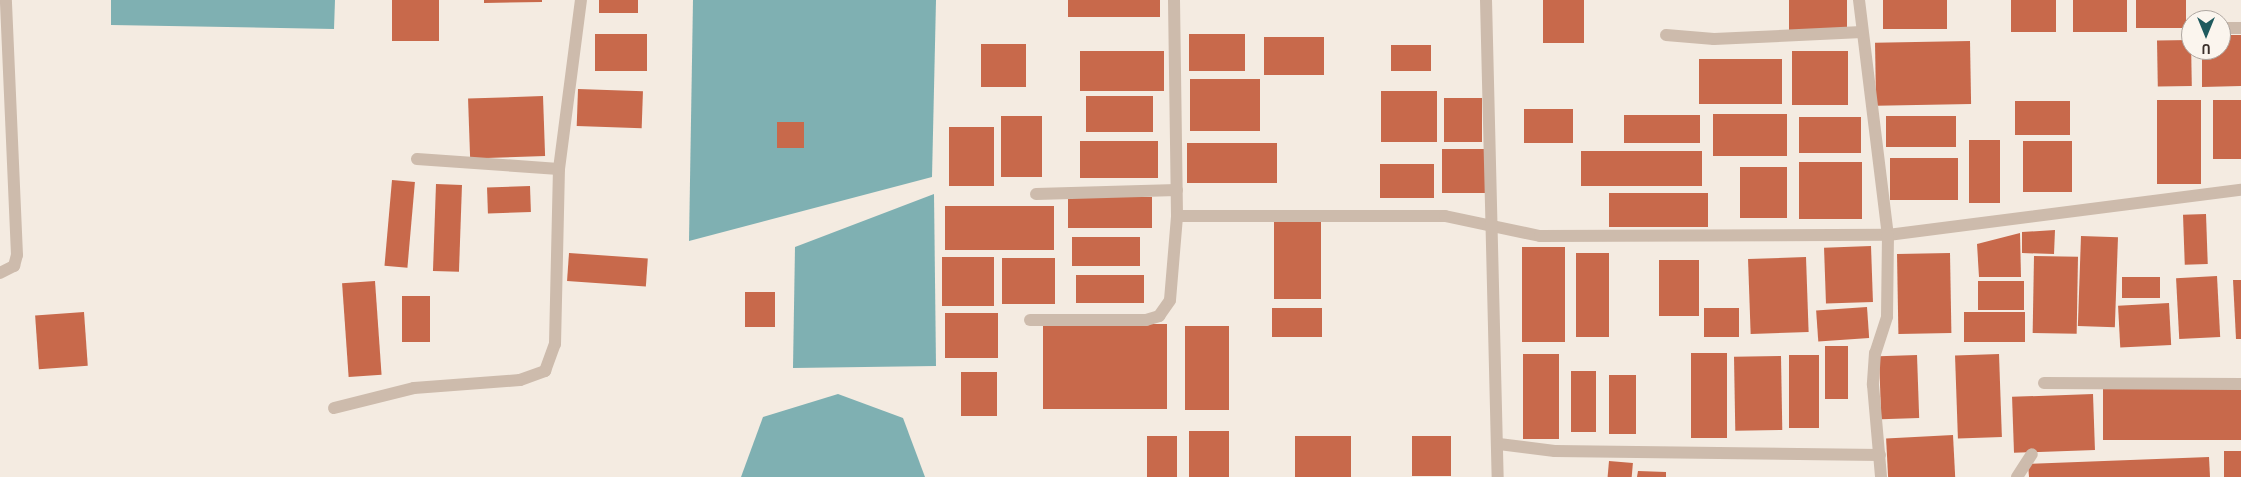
<!DOCTYPE html>
<html>
<head>
<meta charset="utf-8">
<style>
	body { margin:0 }
	#map { position:relative; width:2241px; height:477px; overflow:hidden; background:#f4ebe1; font-family:"PT Sans",sans-serif }
	div>[style] { position:absolute }
	.water>* { inset:0; background:#7fb0b2 }
	.building>* { inset:0; background:#c8694b; transform-origin:0 0 }
	.service>* { height:12px; margin:-6px; padding:0 6px; transform-origin:6px; border-radius:6px; background:#cdbbac }
	.minor>* { height:12px; margin:-6px; padding:0 6px; transform-origin:6px; border-radius:6px; background:#cdbbac }
	span { translate:-50% -50%; white-space:nowrap; text-align:center; line-height:1.15; -webkit-text-stroke:4px #fbf5ee; paint-order:stroke }
	.north { position:absolute; left:2181px; top:10px; width:50px; height:50px; box-sizing:border-box; background:#fbf5ee; border:1px solid #aea6a0; border-radius:50%; rotate:180deg; font-size:14px; font-weight:700; line-height:20px; text-align:center; color:#3b302b }
	.north::after { content:''; display:block; margin:auto; width:18px; height:22px; background:#1f5a5e; clip-path:polygon(50% 0,100% 100%,50% 72%,0 100%) }
</style>
</head>
<body>
<div id="map">
	<div class="water">
		<div style="clip-path:polygon(111px 0,335px 0,334px 29px,111px 25px)"></div>
		<div style="clip-path:polygon(693px 0,936px 0,932px 177px,689px 241px)"></div>
		<div style="clip-path:polygon(934px 194px,936px 366px,793px 368px,795px 247px)"></div>
		<div style="clip-path:polygon(838px 394px,903px 418px,925px 477px,741px 477px,763px 417px)"></div>
	</div>
	<div class="building">
		<div style="left:392px;top:0;width:47px;height:41px"></div>
		<div style="clip-path:polygon(484px 0,542px 0,542px 2px,484px 3px)"></div>
		<div style="left:599px;top:0;width:39px;height:13px"></div>
		<div style="left:1068px;top:0;width:92px;height:17px"></div>
		<div style="left:1543px;top:0;width:41px;height:43px"></div>
		<div style="left:1789px;top:0;width:58px;height:33px"></div>
		<div style="left:1883px;top:0;width:64px;height:29px"></div>
		<div style="left:2011px;top:0;width:45px;height:32px"></div>
		<div style="left:2073px;top:0;width:54px;height:32px"></div>
		<div style="left:2136px;top:0;width:50px;height:28px"></div>
		<div style="left:647px;top:34px;width:37px;height:52px;rotate:90deg"></div>
		<div style="left:1189px;top:34px;width:56px;height:37px"></div>
		<div style="clip-path:polygon(2221px 35px,2241px 35px,2241px 86px,2202px 87px,2202px 50px,2221px 50px)"></div>
		<div style="left:1264px;top:37px;width:60px;height:38px"></div>
		<div style="left:2191px;top:40px;width:46px;height:34px;rotate:89deg"></div>
		<div style="left:1970px;top:41px;width:63px;height:95px;rotate:89deg"></div>
		<div style="left:981px;top:44px;width:45px;height:43px"></div>
		<div style="left:1391px;top:45px;width:40px;height:26px"></div>
		<div style="left:1080px;top:51px;width:84px;height:40px"></div>
		<div style="left:1792px;top:51px;width:56px;height:54px"></div>
		<div style="left:1699px;top:59px;width:83px;height:45px"></div>
		<div style="left:1190px;top:79px;width:70px;height:52px"></div>
		<div style="left:578px;top:89px;width:65px;height:37px;rotate:2deg"></div>
		<div style="left:1381px;top:91px;width:56px;height:51px"></div>
		<div style="left:543px;top:96px;width:60px;height:75px;rotate:88deg"></div>
		<div style="left:1086px;top:96px;width:67px;height:36px"></div>
		<div style="left:1444px;top:98px;width:38px;height:44px"></div>
		<div style="left:2157px;top:100px;width:44px;height:84px"></div>
		<div style="left:2213px;top:100px;width:28px;height:59px"></div>
		<div style="left:2015px;top:101px;width:55px;height:34px"></div>
		<div style="left:1524px;top:109px;width:49px;height:34px"></div>
		<div style="left:1713px;top:114px;width:74px;height:42px"></div>
		<div style="left:1624px;top:115px;width:76px;height:28px"></div>
		<div style="left:1001px;top:116px;width:41px;height:61px"></div>
		<div style="left:1886px;top:116px;width:70px;height:31px"></div>
		<div style="left:1799px;top:117px;width:62px;height:36px"></div>
		<div style="left:777px;top:122px;width:27px;height:26px"></div>
		<div style="left:949px;top:127px;width:45px;height:59px"></div>
		<div style="left:1969px;top:140px;width:31px;height:63px"></div>
		<div style="left:1080px;top:141px;width:78px;height:37px"></div>
		<div style="left:2023px;top:141px;width:49px;height:51px"></div>
		<div style="left:1187px;top:143px;width:90px;height:40px"></div>
		<div style="left:1486px;top:149px;width:44px;height:44px;rotate:90deg"></div>
		<div style="left:1702px;top:151px;width:35px;height:121px;rotate:90deg"></div>
		<div style="left:1958px;top:158px;width:42px;height:68px;rotate:90deg"></div>
		<div style="left:1799px;top:162px;width:63px;height:57px"></div>
		<div style="left:1380px;top:164px;width:54px;height:34px"></div>
		<div style="left:1787px;top:167px;width:51px;height:47px;rotate:90deg"></div>
		<div style="left:392px;top:180px;width:23px;height:86px;rotate:5deg"></div>
		<div style="left:436px;top:184px;width:26px;height:87px;rotate:2deg"></div>
		<div style="left:530px;top:186px;width:26px;height:43px;rotate:88deg"></div>
		<div style="left:1609px;top:193px;width:99px;height:34px"></div>
		<div style="left:1068px;top:197px;width:84px;height:31px"></div>
		<div style="left:945px;top:206px;width:109px;height:44px"></div>
		<div style="left:2206px;top:214px;width:50px;height:23px;rotate:88deg"></div>
		<div style="left:1274px;top:222px;width:47px;height:77px"></div>
		<div style="clip-path:polygon(2055px 230px,2054px 254px,2022px 253px,2022px 232px)"></div>
		<div style="clip-path:polygon(2020px 233px,2021px 277px,1979px 277px,1977px 244px)"></div>
		<div style="left:2081px;top:236px;width:37px;height:90px;rotate:2deg"></div>
		<div style="left:1072px;top:237px;width:68px;height:29px"></div>
		<div style="left:1871px;top:246px;width:56px;height:47px;rotate:88deg"></div>
		<div style="left:1522px;top:247px;width:43px;height:95px"></div>
		<div style="left:569px;top:253px;width:79px;height:28px;rotate:4deg"></div>
		<div style="left:1576px;top:253px;width:33px;height:84px"></div>
		<div style="left:1950px;top:253px;width:80px;height:53px;rotate:89deg"></div>
		<div style="left:2034px;top:256px;width:44px;height:77px;rotate:1deg"></div>
		<div style="left:942px;top:257px;width:52px;height:49px"></div>
		<div style="left:1806px;top:257px;width:75px;height:58px;rotate:88deg"></div>
		<div style="left:1002px;top:258px;width:53px;height:46px"></div>
		<div style="left:1659px;top:260px;width:40px;height:56px"></div>
		<div style="left:1076px;top:275px;width:68px;height:28px"></div>
		<div style="left:2217px;top:276px;width:61px;height:41px;rotate:87deg"></div>
		<div style="left:2160px;top:277px;width:21px;height:38px;rotate:90deg"></div>
		<div style="clip-path:polygon(2233px 280px,2241px 280px,2241px 339px,2236px 339px)"></div>
		<div style="left:375px;top:281px;width:94px;height:33px;rotate:86deg"></div>
		<div style="left:1978px;top:281px;width:46px;height:29px"></div>
		<div style="left:745px;top:292px;width:30px;height:35px"></div>
		<div style="left:402px;top:296px;width:28px;height:46px"></div>
		<div style="left:2169px;top:303px;width:42px;height:51px;rotate:87deg"></div>
		<div style="left:1867px;top:307px;width:31px;height:51px;rotate:86deg"></div>
		<div style="left:1272px;top:308px;width:50px;height:29px"></div>
		<div style="left:1704px;top:308px;width:35px;height:29px"></div>
		<div style="left:84px;top:312px;width:54px;height:49px;rotate:86deg"></div>
		<div style="left:2025px;top:312px;width:30px;height:61px;rotate:90deg"></div>
		<div style="left:945px;top:313px;width:53px;height:45px"></div>
		<div style="left:1043px;top:324px;width:124px;height:85px"></div>
		<div style="left:1185px;top:326px;width:44px;height:84px"></div>
		<div style="left:1825px;top:346px;width:23px;height:53px"></div>
		<div style="left:1691px;top:353px;width:36px;height:85px"></div>
		<div style="left:1523px;top:354px;width:36px;height:85px"></div>
		<div style="left:1999px;top:354px;width:83px;height:44px;rotate:88deg"></div>
		<div style="left:1789px;top:355px;width:30px;height:73px"></div>
		<div style="left:1917px;top:355px;width:63px;height:38px;rotate:88deg"></div>
		<div style="left:1781px;top:356px;width:74px;height:47px;rotate:89deg"></div>
		<div style="left:1571px;top:371px;width:25px;height:61px"></div>
		<div style="left:961px;top:372px;width:36px;height:44px"></div>
		<div style="left:1609px;top:375px;width:27px;height:59px"></div>
		<div style="left:2241px;top:387px;width:53px;height:138px;rotate:90deg"></div>
		<div style="left:2093px;top:394px;width:56px;height:81px;rotate:88deg"></div>
		<div style="left:1189px;top:431px;width:40px;height:46px"></div>
		<div style="left:1953px;top:435px;width:42px;height:67px;rotate:87deg"></div>
		<div style="left:1147px;top:436px;width:30px;height:41px"></div>
		<div style="left:1295px;top:436px;width:56px;height:41px"></div>
		<div style="left:1412px;top:436px;width:39px;height:40px"></div>
		<div style="left:2241px;top:451px;width:26px;height:17px;rotate:90deg"></div>
		<div style="clip-path:polygon(2209px 457px,2210px 477px,2029px 477px,2028px 464px)"></div>
		<div style="left:1609px;top:461px;width:24px;height:16px;rotate:5deg"></div>
		<div style="clip-path:polygon(1638px 471px,1666px 472px,1666px 477px,1637px 477px)"></div>
	</div>
	<div class="service">
		<div style="left:1036px;top:194px;width:141px;rotate:-1.6deg"></div>
		<div style="left:1030px;top:320px;width:116px"></div>
		<div style="left:1146px;top:320px;width:14px;rotate:-17deg"></div>
		<div style="left:1159px;top:316px;width:19px;rotate:-55deg"></div>
		<div style="left:1170px;top:300px;width:84px;rotate:-85.2deg"></div>
	</div>
	<div class="minor">
		<div style="left:1174px;top:0;width:216px;rotate:89.2deg"></div>
		<div style="left:1177px;top:216px;width:268px"></div>
		<div style="left:1445px;top:216px;width:97px;rotate:11.9deg"></div>
		<div style="left:1540px;top:236px;width:348px;rotate:-0.2deg"></div>
		<div style="left:1888px;top:235px;width:356px;rotate:-7.3deg"></div>
		<div style="left:1486px;top:0;width:477px;rotate:88.6deg"></div>
		<div style="left:1859px;top:0;width:237px;rotate:83deg"></div>
		<div style="left:1888px;top:235px;width:82px;rotate:90.7deg"></div>
		<div style="left:1887px;top:317px;width:38px;rotate:108deg"></div>
		<div style="left:1875px;top:353px;width:32px;rotate:94deg"></div>
		<div style="left:1873px;top:385px;width:92px;rotate:85deg"></div>
		<div style="left:2221px;top:28px;width:20px"></div>
		<div style="left:1666px;top:35px;width:48px;rotate:4.8deg"></div>
		<div style="left:1714px;top:39px;width:148px;rotate:-2.7deg"></div>
		<div style="left:417px;top:159px;width:142px;rotate:4deg"></div>
		<div style="left:0;top:273px;width:16px;rotate:-27deg"></div>
		<div style="left:14px;top:266px;width:11px;rotate:-75deg"></div>
		<div style="left:17px;top:255px;width:255px;rotate:-92.5deg"></div>
		<div style="left:2044px;top:383px;width:197px;rotate:0.3deg"></div>
		<div style="left:334px;top:408px;width:82px;rotate:-14deg"></div>
		<div style="left:414px;top:388px;width:106px;rotate:-4.3deg"></div>
		<div style="left:520px;top:380px;width:27px;rotate:-20deg"></div>
		<div style="left:545px;top:371px;width:29px;rotate:-70deg"></div>
		<div style="left:555px;top:344px;width:175px;rotate:-88.7deg"></div>
		<div style="left:559px;top:169px;width:170px;rotate:-82.6deg"></div>
		<div style="left:1499px;top:444px;width:56px;rotate:7.1deg"></div>
		<div style="left:1555px;top:451px;width:325px;rotate:0.7deg"></div>
		<div style="left:2017px;top:477px;width:27px;rotate:-57deg"></div>
	</div>
	<div class="north">U</div>
</div>
</body>
</html>
